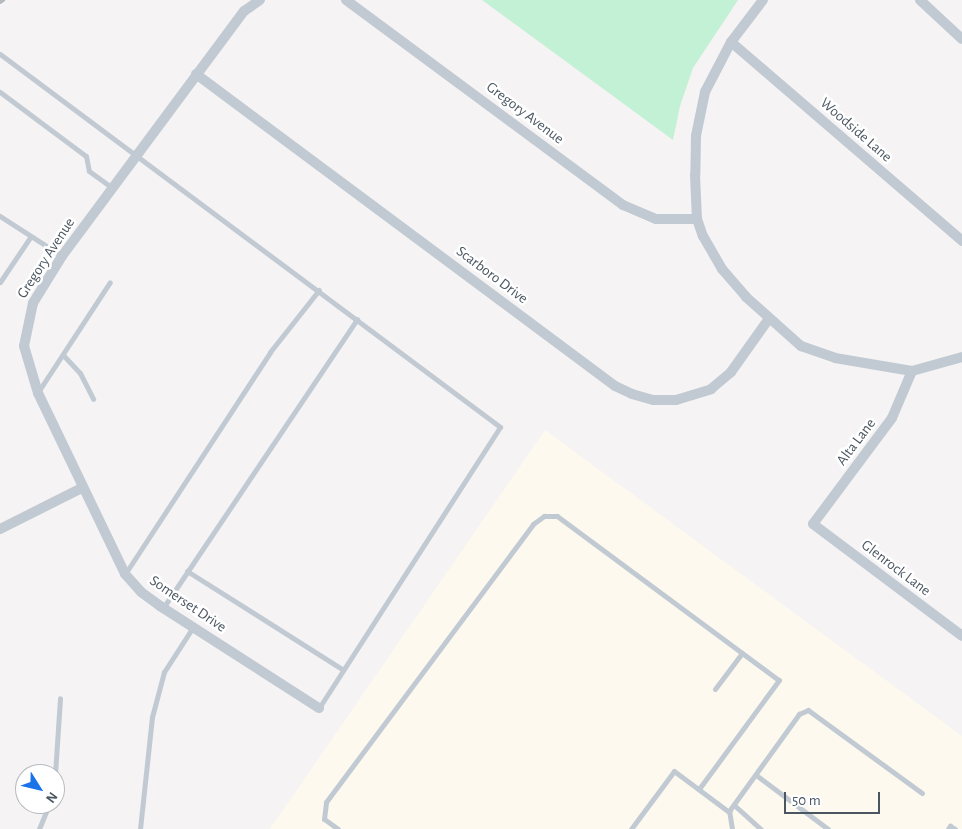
<!DOCTYPE html>
<html>
<head>
<meta charset="utf-8">
<style>
	body { margin:0 }
	#map { position:relative; width:962px; height:829px; overflow:hidden; background:#f5f3f3; font-family:"Alegreya Sans",sans-serif }
	div>[style] { position:absolute }
	.commercial>* { inset:0; background:#fdf9ef }
	.green>* { inset:0; background:#c3f1d5 }
	.service>* { height:5px; margin:-2.5px; padding:0 2.5px; transform-origin:2.5px; border-radius:2.5px; background:#c1cad2 }
	.minor>* { height:10px; margin:-5px; padding:0 5px; transform-origin:5px; border-radius:5px; background:#c1cad2 }
	.rail>* { height:4px; margin:-2px; padding:0 2px; transform-origin:2px; border-radius:2px; background:#b5b8bd }
	span { translate:-50% -50%; white-space:nowrap; text-align:center; line-height:1.15; -webkit-text-stroke:5px #fff; paint-order:stroke }
	.street-label { font-size:15px; color:#4a5661 }
	.north { position:absolute; left:15px; top:764px; width:50px; height:50px; box-sizing:border-box; background:#fff; border:1px solid #b7bbc0; border-radius:50%; rotate:126deg; font-size:14px; font-weight:700; line-height:20px; text-align:center; color:#4a5661 }
	.north::after { content:''; display:block; margin:auto; width:18px; height:22px; background:#1a73e8; clip-path:polygon(50% 0,100% 100%,50% 72%,0 100%) }
	.scale { position:absolute; left:784px; top:792px; width:96px; height:22px; box-sizing:border-box; border:2px solid #4a5661; border-top:0; padding-left:6px; font-size:15px; line-height:18px; white-space:nowrap; color:#4a5661; -webkit-text-stroke:4px #fff; paint-order:stroke }
</style>
</head>
<body>
<div id="map">
	<div class="commercial">
		<div style="clip-path:polygon(545px 430px,962px 736px,962px 829px,270px 829px)"></div>
	</div>
	<div class="green">
		<div style="clip-path:polygon(482px 0,738px 0,693px 68px,680px 106px,673px 140px)"></div>
	</div>
	<div class="service">
		<div style="left:0;top:54px;width:624px;rotate:36.72deg"></div>
		<div style="left:500px;top:427px;width:334px;rotate:122.8deg"></div>
		<div style="left:0;top:92px;width:107px;rotate:36.7deg"></div>
		<div style="left:86px;top:156px;width:15px;rotate:79deg"></div>
		<div style="left:89px;top:171px;width:29px;rotate:36deg"></div>
		<div style="left:0;top:216px;width:74px;rotate:32.8deg"></div>
		<div style="left:0;top:282px;width:55px;rotate:-56deg"></div>
		<div style="left:64px;top:356px;width:23px;rotate:47deg"></div>
		<div style="left:80px;top:373px;width:29px;rotate:63deg"></div>
		<div style="left:38px;top:392px;width:131px;rotate:-56.8deg"></div>
		<div style="left:187px;top:571px;width:183px;rotate:32.3deg"></div>
		<div style="left:125px;top:574px;width:265px;rotate:-56.8deg"></div>
		<div style="left:270px;top:352px;width:79px;rotate:-51.7deg"></div>
		<div style="left:163px;top:608px;width:348px;rotate:-56.1deg"></div>
		<div style="left:715px;top:689px;width:45px;rotate:-53.1deg"></div>
		<div style="left:55px;top:774px;width:76px;rotate:-86.2deg"></div>
		<div style="left:756px;top:775px;width:90px;rotate:36.9deg"></div>
		<div style="left:734px;top:805px;width:36px;rotate:42deg"></div>
		<div style="left:39px;top:829px;width:27px;rotate:-68deg"></div>
		<div style="left:140px;top:829px;width:113px;rotate:-83.9deg"></div>
		<div style="left:152px;top:717px;width:47px;rotate:-75.1deg"></div>
		<div style="left:164px;top:672px;width:54px;rotate:-57.2deg"></div>
		<div style="left:338px;top:829px;width:17px;rotate:-144deg"></div>
		<div style="left:324px;top:819px;width:17px;rotate:-83deg"></div>
		<div style="left:326px;top:802px;width:347px;rotate:-53.3deg"></div>
		<div style="left:533px;top:524px;width:14px;rotate:-36deg"></div>
		<div style="left:544px;top:516px;width:13px"></div>
		<div style="left:557px;top:516px;width:276px;rotate:36.5deg"></div>
		<div style="left:779px;top:680px;width:135px;rotate:126.3deg"></div>
		<div style="left:631px;top:829px;width:72px;rotate:-53.4deg"></div>
		<div style="left:674px;top:771px;width:69px;rotate:36.7deg"></div>
		<div style="left:732px;top:829px;width:18px;rotate:-99deg"></div>
		<div style="left:729px;top:811px;width:120px;rotate:-54.2deg"></div>
		<div style="left:799px;top:714px;width:10px;rotate:-24deg"></div>
		<div style="left:808px;top:710px;width:141px;rotate:36.1deg"></div>
		<div style="left:948px;top:829px;width:4px;rotate:-56deg"></div>
		<div style="left:950px;top:826px;width:6px;rotate:31deg"></div>
	</div>
	<div class="minor">
		<div style="left:260px;top:0;width:19px;rotate:145deg"></div>
		<div style="left:244px;top:11px;width:305px;rotate:126.6deg"></div>
		<div style="left:62px;top:256px;width:55px;rotate:121.7deg"></div>
		<div style="left:33px;top:303px;width:44px;rotate:101.8deg"></div>
		<div style="left:24px;top:346px;width:49px;rotate:73.4deg"></div>
		<div style="left:38px;top:393px;width:201px;rotate:64.3deg"></div>
		<div style="left:125px;top:574px;width:24px;rotate:48deg"></div>
		<div style="left:141px;top:592px;width:24px;rotate:36deg"></div>
		<div style="left:160px;top:606px;width:189px;rotate:32.7deg"></div>
		<div style="left:346px;top:0;width:345px;rotate:36.5deg"></div>
		<div style="left:623px;top:205px;width:36px;rotate:23deg"></div>
		<div style="left:656px;top:219px;width:41px"></div>
		<div style="left:763px;top:0;width:53px;rotate:127.3deg"></div>
		<div style="left:731px;top:42px;width:56px;rotate:117.5deg"></div>
		<div style="left:705px;top:92px;width:45px;rotate:101.6deg"></div>
		<div style="left:696px;top:136px;width:39px;rotate:91deg"></div>
		<div style="left:695px;top:175px;width:44px;rotate:87.4deg"></div>
		<div style="left:697px;top:219px;width:18px;rotate:71deg"></div>
		<div style="left:703px;top:236px;width:38px;rotate:60deg"></div>
		<div style="left:722px;top:269px;width:37px;rotate:49deg"></div>
		<div style="left:746px;top:297px;width:74px;rotate:41.7deg"></div>
		<div style="left:801px;top:346px;width:36px;rotate:19deg"></div>
		<div style="left:835px;top:358px;width:78px;rotate:9.6deg"></div>
		<div style="left:912px;top:371px;width:52px;rotate:-15.6deg"></div>
		<div style="left:920px;top:0;width:57px;rotate:42.9deg"></div>
		<div style="left:731px;top:42px;width:305px;rotate:40.7deg"></div>
		<div style="left:196px;top:74px;width:522px;rotate:36.67deg"></div>
		<div style="left:615px;top:386px;width:19px;rotate:25deg"></div>
		<div style="left:632px;top:394px;width:22px;rotate:16deg"></div>
		<div style="left:653px;top:400px;width:23px"></div>
		<div style="left:676px;top:400px;width:37px;rotate:-17deg"></div>
		<div style="left:711px;top:389px;width:26px;rotate:-40deg"></div>
		<div style="left:731px;top:372px;width:64px;rotate:-54.6deg"></div>
		<div style="left:912px;top:371px;width:51px;rotate:113.1deg"></div>
		<div style="left:892px;top:418px;width:132px;rotate:126.7deg"></div>
		<div style="left:813px;top:524px;width:186px;rotate:36.9deg"></div>
		<div style="left:0;top:529px;width:92px;rotate:-26.6deg"></div>
	</div>
	<div class="rail">
		<div style="left:0;top:2px;width:4px;rotate:-34deg"></div>
	</div>
	<div class="street-label">
		<span style="left:525px;top:113px;rotate:37deg">Gregory Avenue</span>
		<span style="left:856px;top:130px;rotate:41deg">Woodside Lane</span>
		<span style="left:46px;top:258px;rotate:-57deg">Gregory Avenue</span>
		<span style="left:492px;top:275px;rotate:37deg">Scarboro Drive</span>
		<span style="left:856px;top:442px;rotate:-53deg">Alta Lane</span>
		<span style="left:896px;top:568px;rotate:37deg">Glenrock Lane</span>
		<span style="left:188px;top:604px;rotate:34deg">Somerset Drive</span>
	</div>
	<div class="north">N</div>
	<div class="scale">50 m</div>
</div>
</body>
</html>
